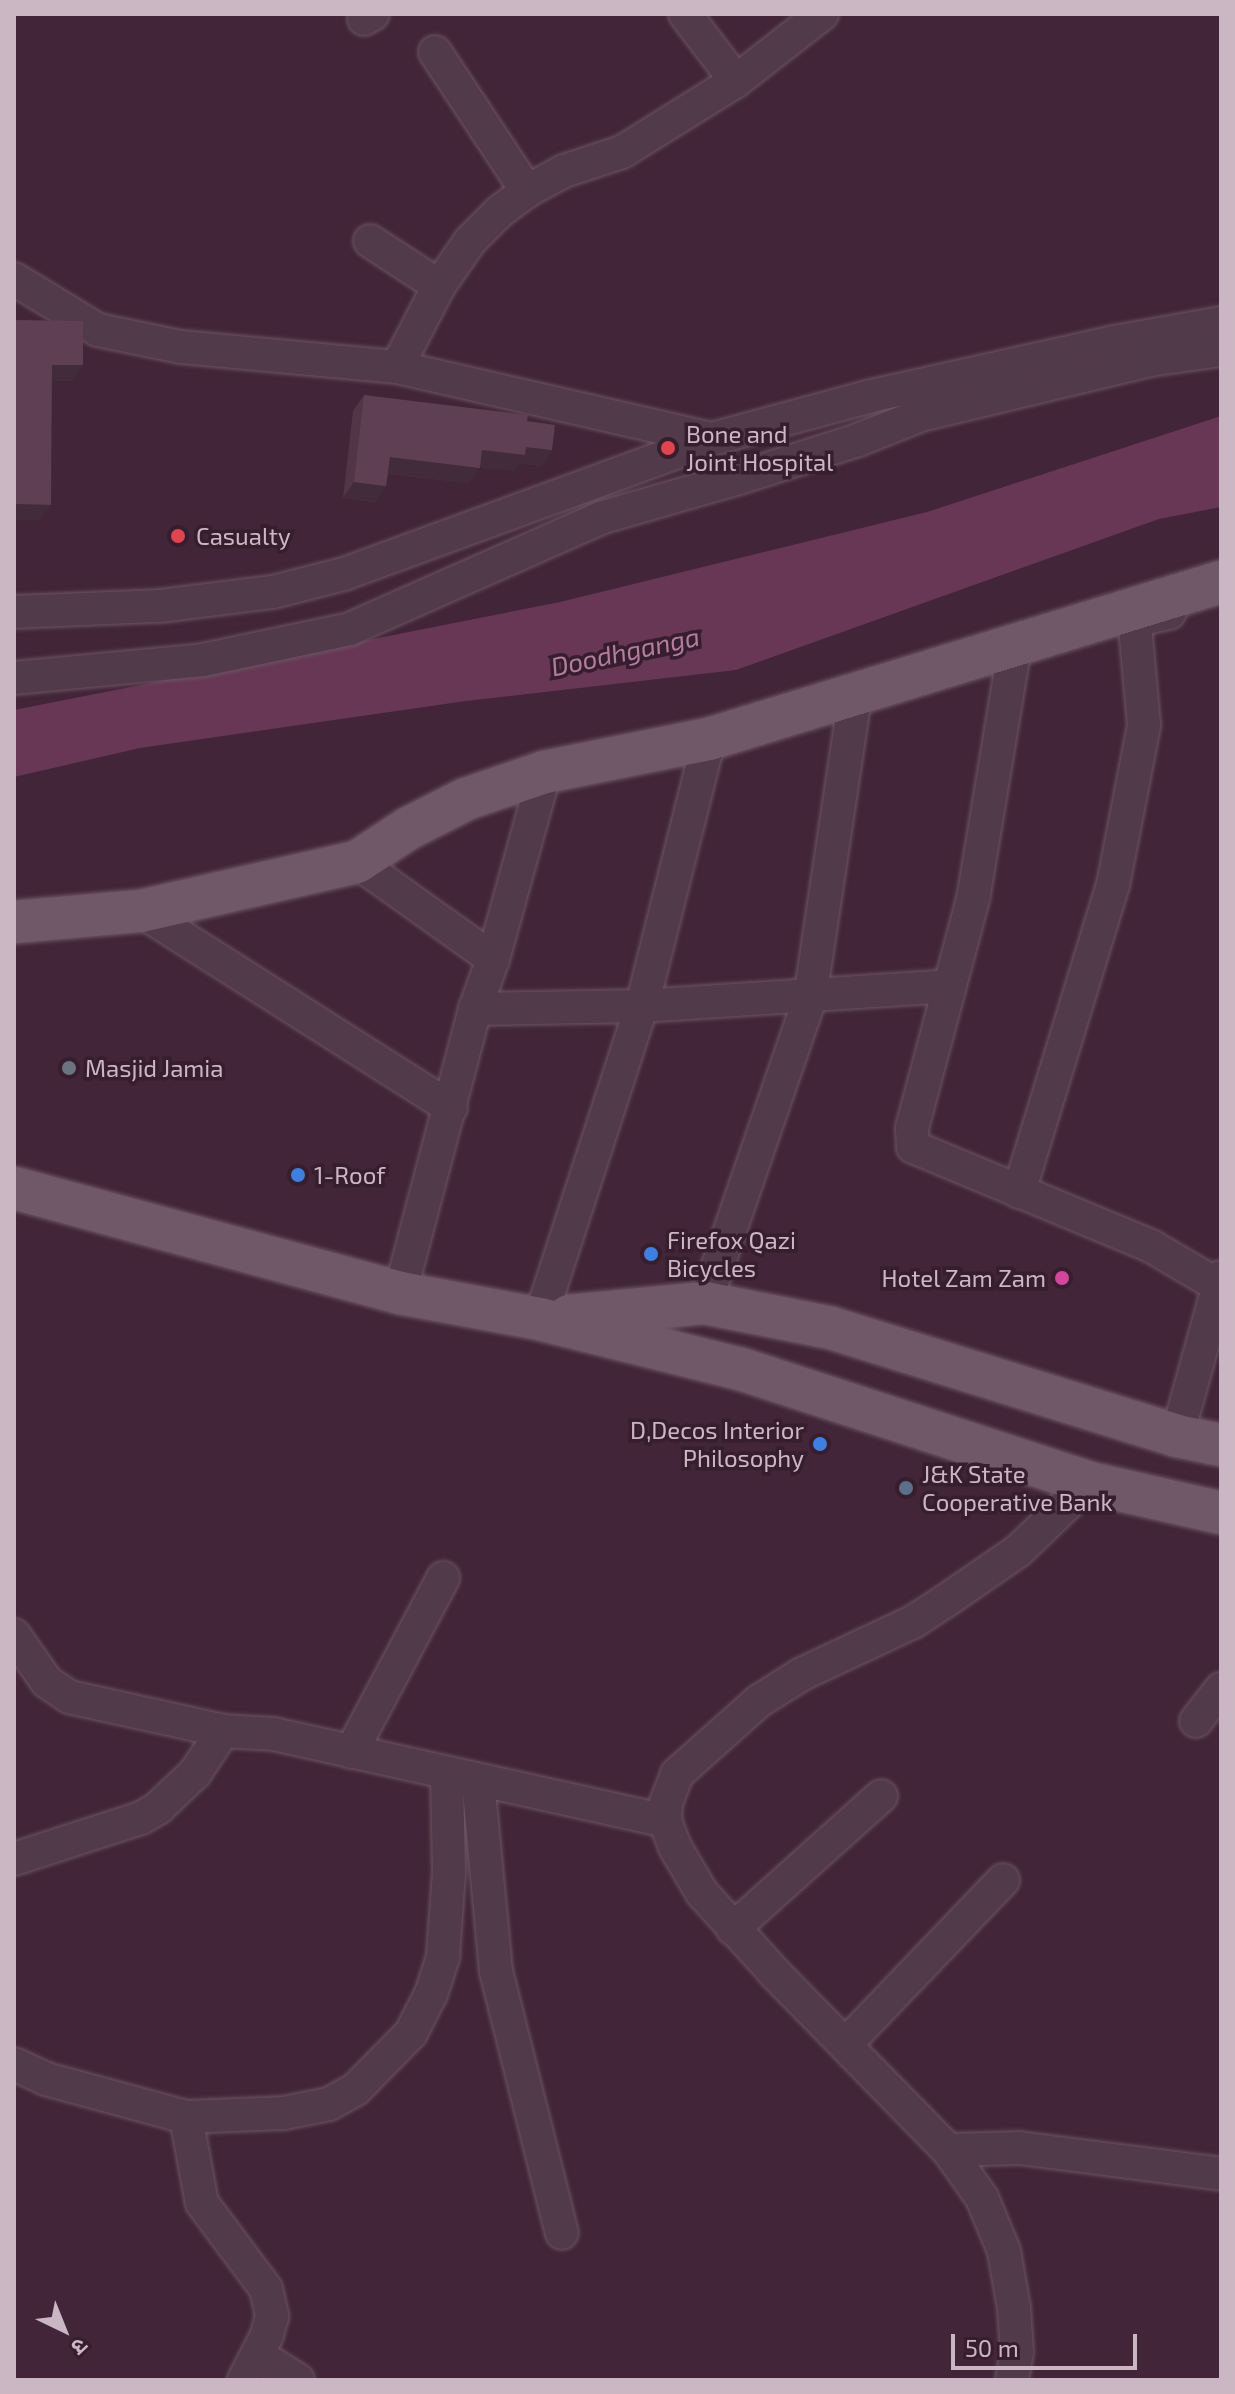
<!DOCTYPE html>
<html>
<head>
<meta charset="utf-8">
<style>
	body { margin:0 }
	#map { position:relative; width:1235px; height:2394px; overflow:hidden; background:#422538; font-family:"Exo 2","Noto Sans Devanagari",sans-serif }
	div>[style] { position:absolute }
	.water>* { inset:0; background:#673755 }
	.roads { filter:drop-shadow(0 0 2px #6c5563) drop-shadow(0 0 2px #6c5563) }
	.minor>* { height:32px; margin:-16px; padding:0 16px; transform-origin:16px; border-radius:16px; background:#513a49 }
	.major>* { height:42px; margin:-21px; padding:0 21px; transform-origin:21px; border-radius:21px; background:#715868 }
	.wall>* { inset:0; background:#523648 }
	.shaded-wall>* { inset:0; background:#422c3b }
	.building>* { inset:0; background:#5f3f54 }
	.dots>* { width:22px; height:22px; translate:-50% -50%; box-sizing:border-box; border:4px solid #371e2e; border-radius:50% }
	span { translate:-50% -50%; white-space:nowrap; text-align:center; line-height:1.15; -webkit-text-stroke:7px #371e2e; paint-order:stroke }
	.poi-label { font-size:24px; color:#cbb7c3 }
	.left { translate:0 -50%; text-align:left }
	.right { translate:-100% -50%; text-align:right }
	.water-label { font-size:26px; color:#b37da0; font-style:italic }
	.frame { position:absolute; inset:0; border:16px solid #cbb7c3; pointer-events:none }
	.north { position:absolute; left:24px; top:2290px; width:80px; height:80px; -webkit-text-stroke:6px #371e2e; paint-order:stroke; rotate:137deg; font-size:22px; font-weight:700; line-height:32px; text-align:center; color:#cbb7c3 }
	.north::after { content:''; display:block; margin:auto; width:28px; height:36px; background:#cbb7c3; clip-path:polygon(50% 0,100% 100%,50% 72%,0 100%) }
	.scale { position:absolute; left:951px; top:2334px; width:186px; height:36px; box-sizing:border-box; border:4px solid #cbb7c3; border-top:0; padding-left:10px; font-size:24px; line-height:28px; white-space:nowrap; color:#cbb7c3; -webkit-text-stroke:6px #371e2e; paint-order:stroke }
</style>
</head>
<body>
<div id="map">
	<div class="water">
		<div style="clip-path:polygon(1221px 416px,1221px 507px,1159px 519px,736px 670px,466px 701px,140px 748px,14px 777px,14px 710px,560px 602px,927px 512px)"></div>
	</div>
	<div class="roads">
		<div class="minor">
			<div style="left:685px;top:14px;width:84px;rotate:52.7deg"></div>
			<div style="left:364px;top:19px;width:10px;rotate:-29deg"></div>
			<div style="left:435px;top:52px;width:167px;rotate:56.5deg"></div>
			<div style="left:370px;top:241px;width:82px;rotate:33.1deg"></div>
			<div style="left:14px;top:279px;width:98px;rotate:31.3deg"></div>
			<div style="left:98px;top:330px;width:85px;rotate:11.6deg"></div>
			<div style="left:181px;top:347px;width:217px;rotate:5.3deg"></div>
			<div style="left:397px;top:367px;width:323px;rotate:12.9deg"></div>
			<div style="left:712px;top:439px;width:165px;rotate:-15.1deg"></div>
			<div style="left:871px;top:396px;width:249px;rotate:-12.5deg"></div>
			<div style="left:1114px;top:342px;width:109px;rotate:-10.1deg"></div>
			<div style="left:397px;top:367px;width:91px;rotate:-62.6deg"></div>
			<div style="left:439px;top:286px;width:55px;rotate:-55.4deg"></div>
			<div style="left:470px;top:241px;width:41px;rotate:-45deg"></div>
			<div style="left:499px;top:212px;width:35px;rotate:-37deg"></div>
			<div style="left:527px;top:191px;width:42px;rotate:-28.4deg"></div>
			<div style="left:564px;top:171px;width:61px;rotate:-18.1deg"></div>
			<div style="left:622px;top:152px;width:134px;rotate:-31.9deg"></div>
			<div style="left:736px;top:81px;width:109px;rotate:-37.9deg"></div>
			<div style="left:14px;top:612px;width:146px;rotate:-2.4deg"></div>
			<div style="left:160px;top:606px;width:114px;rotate:-7.1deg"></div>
			<div style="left:273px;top:592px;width:73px;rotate:-14.2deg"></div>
			<div style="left:344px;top:574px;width:392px;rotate:-20.1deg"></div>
			<div style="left:1015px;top:646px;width:252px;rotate:99.4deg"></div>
			<div style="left:974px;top:895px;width:241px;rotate:104.9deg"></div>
			<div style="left:912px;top:1128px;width:19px;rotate:87deg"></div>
			<div style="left:913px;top:1147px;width:258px;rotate:22.6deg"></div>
			<div style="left:1151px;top:1246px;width:79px;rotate:30.5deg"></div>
			<div style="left:14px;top:678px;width:190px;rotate:-5.4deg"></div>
			<div style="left:203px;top:660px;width:150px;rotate:-11.9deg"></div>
			<div style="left:350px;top:629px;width:274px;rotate:-23.9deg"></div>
			<div style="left:600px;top:518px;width:145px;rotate:-16.1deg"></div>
			<div style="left:739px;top:478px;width:125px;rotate:-17.7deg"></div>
			<div style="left:858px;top:440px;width:68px;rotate:-21.6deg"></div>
			<div style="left:921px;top:415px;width:236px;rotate:-13.5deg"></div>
			<div style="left:1150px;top:360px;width:72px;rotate:-8deg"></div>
			<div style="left:357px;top:862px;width:167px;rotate:35.5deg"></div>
			<div style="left:141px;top:911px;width:367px;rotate:32.4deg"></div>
			<div style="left:475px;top:1009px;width:167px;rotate:-1deg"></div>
			<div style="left:642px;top:1006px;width:308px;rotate:-3.7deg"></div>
			<div style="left:1019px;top:1192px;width:321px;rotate:-73deg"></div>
			<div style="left:1113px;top:885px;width:163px;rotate:-79deg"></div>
			<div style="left:1144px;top:725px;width:98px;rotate:-95.2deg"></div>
			<div style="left:1135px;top:627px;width:13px;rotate:-42deg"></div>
			<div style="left:1145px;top:618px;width:25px;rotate:-12deg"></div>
			<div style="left:400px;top:1293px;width:294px;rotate:-75.2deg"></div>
			<div style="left:475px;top:1009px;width:53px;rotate:-70.2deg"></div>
			<div style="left:493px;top:959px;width:194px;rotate:-74.5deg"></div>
			<div style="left:705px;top:1303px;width:323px;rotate:-71deg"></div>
			<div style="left:810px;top:998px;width:305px;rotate:-81.5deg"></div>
			<div style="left:540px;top:1319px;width:329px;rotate:-72deg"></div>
			<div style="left:642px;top:1006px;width:275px;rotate:-75.9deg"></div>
			<div style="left:1177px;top:1436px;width:165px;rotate:-74.5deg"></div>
			<div style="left:14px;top:1635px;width:57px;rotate:54.9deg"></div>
			<div style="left:47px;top:1682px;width:27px;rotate:34deg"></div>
			<div style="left:69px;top:1697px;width:158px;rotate:12.4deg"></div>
			<div style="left:223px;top:1731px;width:51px;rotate:3.4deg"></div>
			<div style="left:274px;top:1734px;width:401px;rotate:12.5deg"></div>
			<div style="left:1196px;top:1721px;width:41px;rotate:-52deg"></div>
			<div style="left:351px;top:1752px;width:197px;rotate:-62.1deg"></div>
			<div style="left:478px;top:1781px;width:191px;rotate:84.6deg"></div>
			<div style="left:496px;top:1971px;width:270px;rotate:75.9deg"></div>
			<div style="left:14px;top:1859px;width:133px;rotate:-17.9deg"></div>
			<div style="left:141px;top:1818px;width:20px;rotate:-30deg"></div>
			<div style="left:158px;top:1808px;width:51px;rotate:-43.4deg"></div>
			<div style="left:195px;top:1773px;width:50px;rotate:-56.3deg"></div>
			<div style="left:733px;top:1929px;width:199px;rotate:-41.9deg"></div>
			<div style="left:846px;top:2044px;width:227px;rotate:-46.2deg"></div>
			<div style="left:14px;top:2064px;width:35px;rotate:25deg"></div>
			<div style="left:46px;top:2079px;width:145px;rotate:15.2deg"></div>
			<div style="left:186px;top:2117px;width:98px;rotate:-2.3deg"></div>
			<div style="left:284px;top:2113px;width:46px;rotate:-11.3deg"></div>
			<div style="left:329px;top:2104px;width:31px;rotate:-29deg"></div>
			<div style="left:356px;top:2089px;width:78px;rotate:-45.5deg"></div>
			<div style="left:411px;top:2033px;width:44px;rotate:-62.9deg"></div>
			<div style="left:431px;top:1994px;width:40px;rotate:-72deg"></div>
			<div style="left:443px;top:1956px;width:84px;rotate:-85.9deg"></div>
			<div style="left:449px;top:1872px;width:97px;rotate:-91.2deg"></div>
			<div style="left:186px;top:2117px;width:87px;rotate:79.5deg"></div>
			<div style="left:202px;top:2203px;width:107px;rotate:53.3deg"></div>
			<div style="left:266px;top:2289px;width:28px;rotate:77deg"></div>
			<div style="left:272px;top:2316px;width:20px;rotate:105deg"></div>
			<div style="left:267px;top:2335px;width:51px;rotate:117.1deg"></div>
			<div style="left:948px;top:2150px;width:71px;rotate:-1.6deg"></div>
			<div style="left:1019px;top:2148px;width:204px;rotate:7.3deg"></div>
			<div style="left:258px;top:2355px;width:47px;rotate:32deg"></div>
			<div style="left:1012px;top:2380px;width:28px;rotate:-80deg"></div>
			<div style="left:1017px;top:2352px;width:44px;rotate:-93.9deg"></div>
			<div style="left:1014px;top:2308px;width:58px;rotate:-100deg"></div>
			<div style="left:1004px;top:2251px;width:57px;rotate:-112.5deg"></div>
			<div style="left:982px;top:2198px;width:59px;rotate:-125.3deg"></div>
			<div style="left:948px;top:2150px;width:250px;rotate:-134.4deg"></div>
			<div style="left:773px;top:1971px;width:105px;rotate:-132.3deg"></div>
			<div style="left:702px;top:1893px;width:53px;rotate:-120.4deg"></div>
			<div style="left:675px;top:1847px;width:28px;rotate:-111deg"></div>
			<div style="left:665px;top:1821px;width:18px;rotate:-87deg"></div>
			<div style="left:666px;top:1803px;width:31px;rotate:-69deg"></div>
			<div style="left:677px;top:1774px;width:110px;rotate:-41.7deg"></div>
			<div style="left:759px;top:1701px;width:51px;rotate:-32.1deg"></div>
			<div style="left:802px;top:1674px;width:123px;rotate:-25.1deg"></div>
			<div style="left:913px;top:1622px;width:37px;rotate:-33deg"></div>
			<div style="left:944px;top:1602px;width:90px;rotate:-34.6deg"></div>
			<div style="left:1018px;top:1551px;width:98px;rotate:-43.8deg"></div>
		</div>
		<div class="major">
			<div style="left:14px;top:922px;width:127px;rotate:-5deg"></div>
			<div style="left:141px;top:911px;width:221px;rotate:-12.8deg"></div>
			<div style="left:357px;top:862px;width:62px;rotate:-33.2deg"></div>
			<div style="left:409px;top:828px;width:64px;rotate:-27deg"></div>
			<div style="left:466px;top:799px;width:83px;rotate:-18.9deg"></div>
			<div style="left:545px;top:772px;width:167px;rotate:-11.4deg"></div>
			<div style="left:709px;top:739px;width:536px;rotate:-17.05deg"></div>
			<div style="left:14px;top:1188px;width:400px;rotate:15.2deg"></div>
			<div style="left:400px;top:1293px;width:142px;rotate:10.5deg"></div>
			<div style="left:540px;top:1319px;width:207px;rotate:14deg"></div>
			<div style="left:741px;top:1369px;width:366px;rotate:18.1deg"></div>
			<div style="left:1089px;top:1483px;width:135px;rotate:12.8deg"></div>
			<div style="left:569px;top:1316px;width:137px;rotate:-5.5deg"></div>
			<div style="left:705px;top:1303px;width:128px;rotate:11.2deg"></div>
			<div style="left:831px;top:1328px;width:362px;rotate:17.3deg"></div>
			<div style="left:1177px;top:1436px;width:45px;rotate:11.6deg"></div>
		</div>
	</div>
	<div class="wall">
		<div style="clip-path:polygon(364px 395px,527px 421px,552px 450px,541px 466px,519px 463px,514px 471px,480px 467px,469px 483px,388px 474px,386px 486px,375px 502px,343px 498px,353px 411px)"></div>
	</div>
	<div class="shaded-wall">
		<div style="clip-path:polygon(52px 365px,83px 365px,72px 381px,41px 381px)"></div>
		<div style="clip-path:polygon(526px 447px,552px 450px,541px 466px,519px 463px,514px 471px,471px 466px,482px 450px)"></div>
		<div style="clip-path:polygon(390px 457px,480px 468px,469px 483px,379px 473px)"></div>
		<div style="clip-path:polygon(354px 482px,386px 486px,375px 502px,343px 498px)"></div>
		<div style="clip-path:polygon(14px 504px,51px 505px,40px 520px,14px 520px)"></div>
	</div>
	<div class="building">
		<div style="clip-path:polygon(14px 320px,83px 321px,83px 365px,52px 365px,51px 505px,14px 504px)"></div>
		<div style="clip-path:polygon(364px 395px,528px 415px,527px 421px,555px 425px,552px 450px,526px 447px,525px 455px,482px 450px,480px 468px,390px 457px,386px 486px,354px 482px)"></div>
	</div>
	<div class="dots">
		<div style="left:668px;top:448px;background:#e0444e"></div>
		<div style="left:178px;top:536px;background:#e0444e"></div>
		<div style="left:69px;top:1068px;background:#6b7280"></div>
		<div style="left:298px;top:1175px;background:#3f7fe0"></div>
		<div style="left:651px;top:1254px;background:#3f7fe0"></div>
		<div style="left:1062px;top:1278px;background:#d1479c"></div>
		<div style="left:820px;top:1444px;background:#3f7fe0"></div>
		<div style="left:906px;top:1488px;background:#5c6f8a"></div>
	</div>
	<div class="poi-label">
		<span class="left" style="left:686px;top:448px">Bone and<br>Joint Hospital</span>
		<span class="left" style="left:196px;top:536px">Casualty</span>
		<span class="left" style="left:85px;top:1068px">Masjid Jamia</span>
		<span class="left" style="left:314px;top:1175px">1-Roof</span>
		<span class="left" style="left:667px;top:1254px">Firefox Qazi<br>Bicycles</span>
		<span class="right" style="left:1046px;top:1278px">Hotel Zam Zam</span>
		<span class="right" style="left:804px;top:1444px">D,Decos Interior<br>Philosophy</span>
		<span class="left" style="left:922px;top:1488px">J&amp;K State<br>Cooperative Bank</span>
	</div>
	<div class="water-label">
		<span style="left:625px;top:651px;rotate:-12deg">Doodhganga</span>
	</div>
	<div class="frame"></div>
	<div class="north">उ</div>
	<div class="scale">50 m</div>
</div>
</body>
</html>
